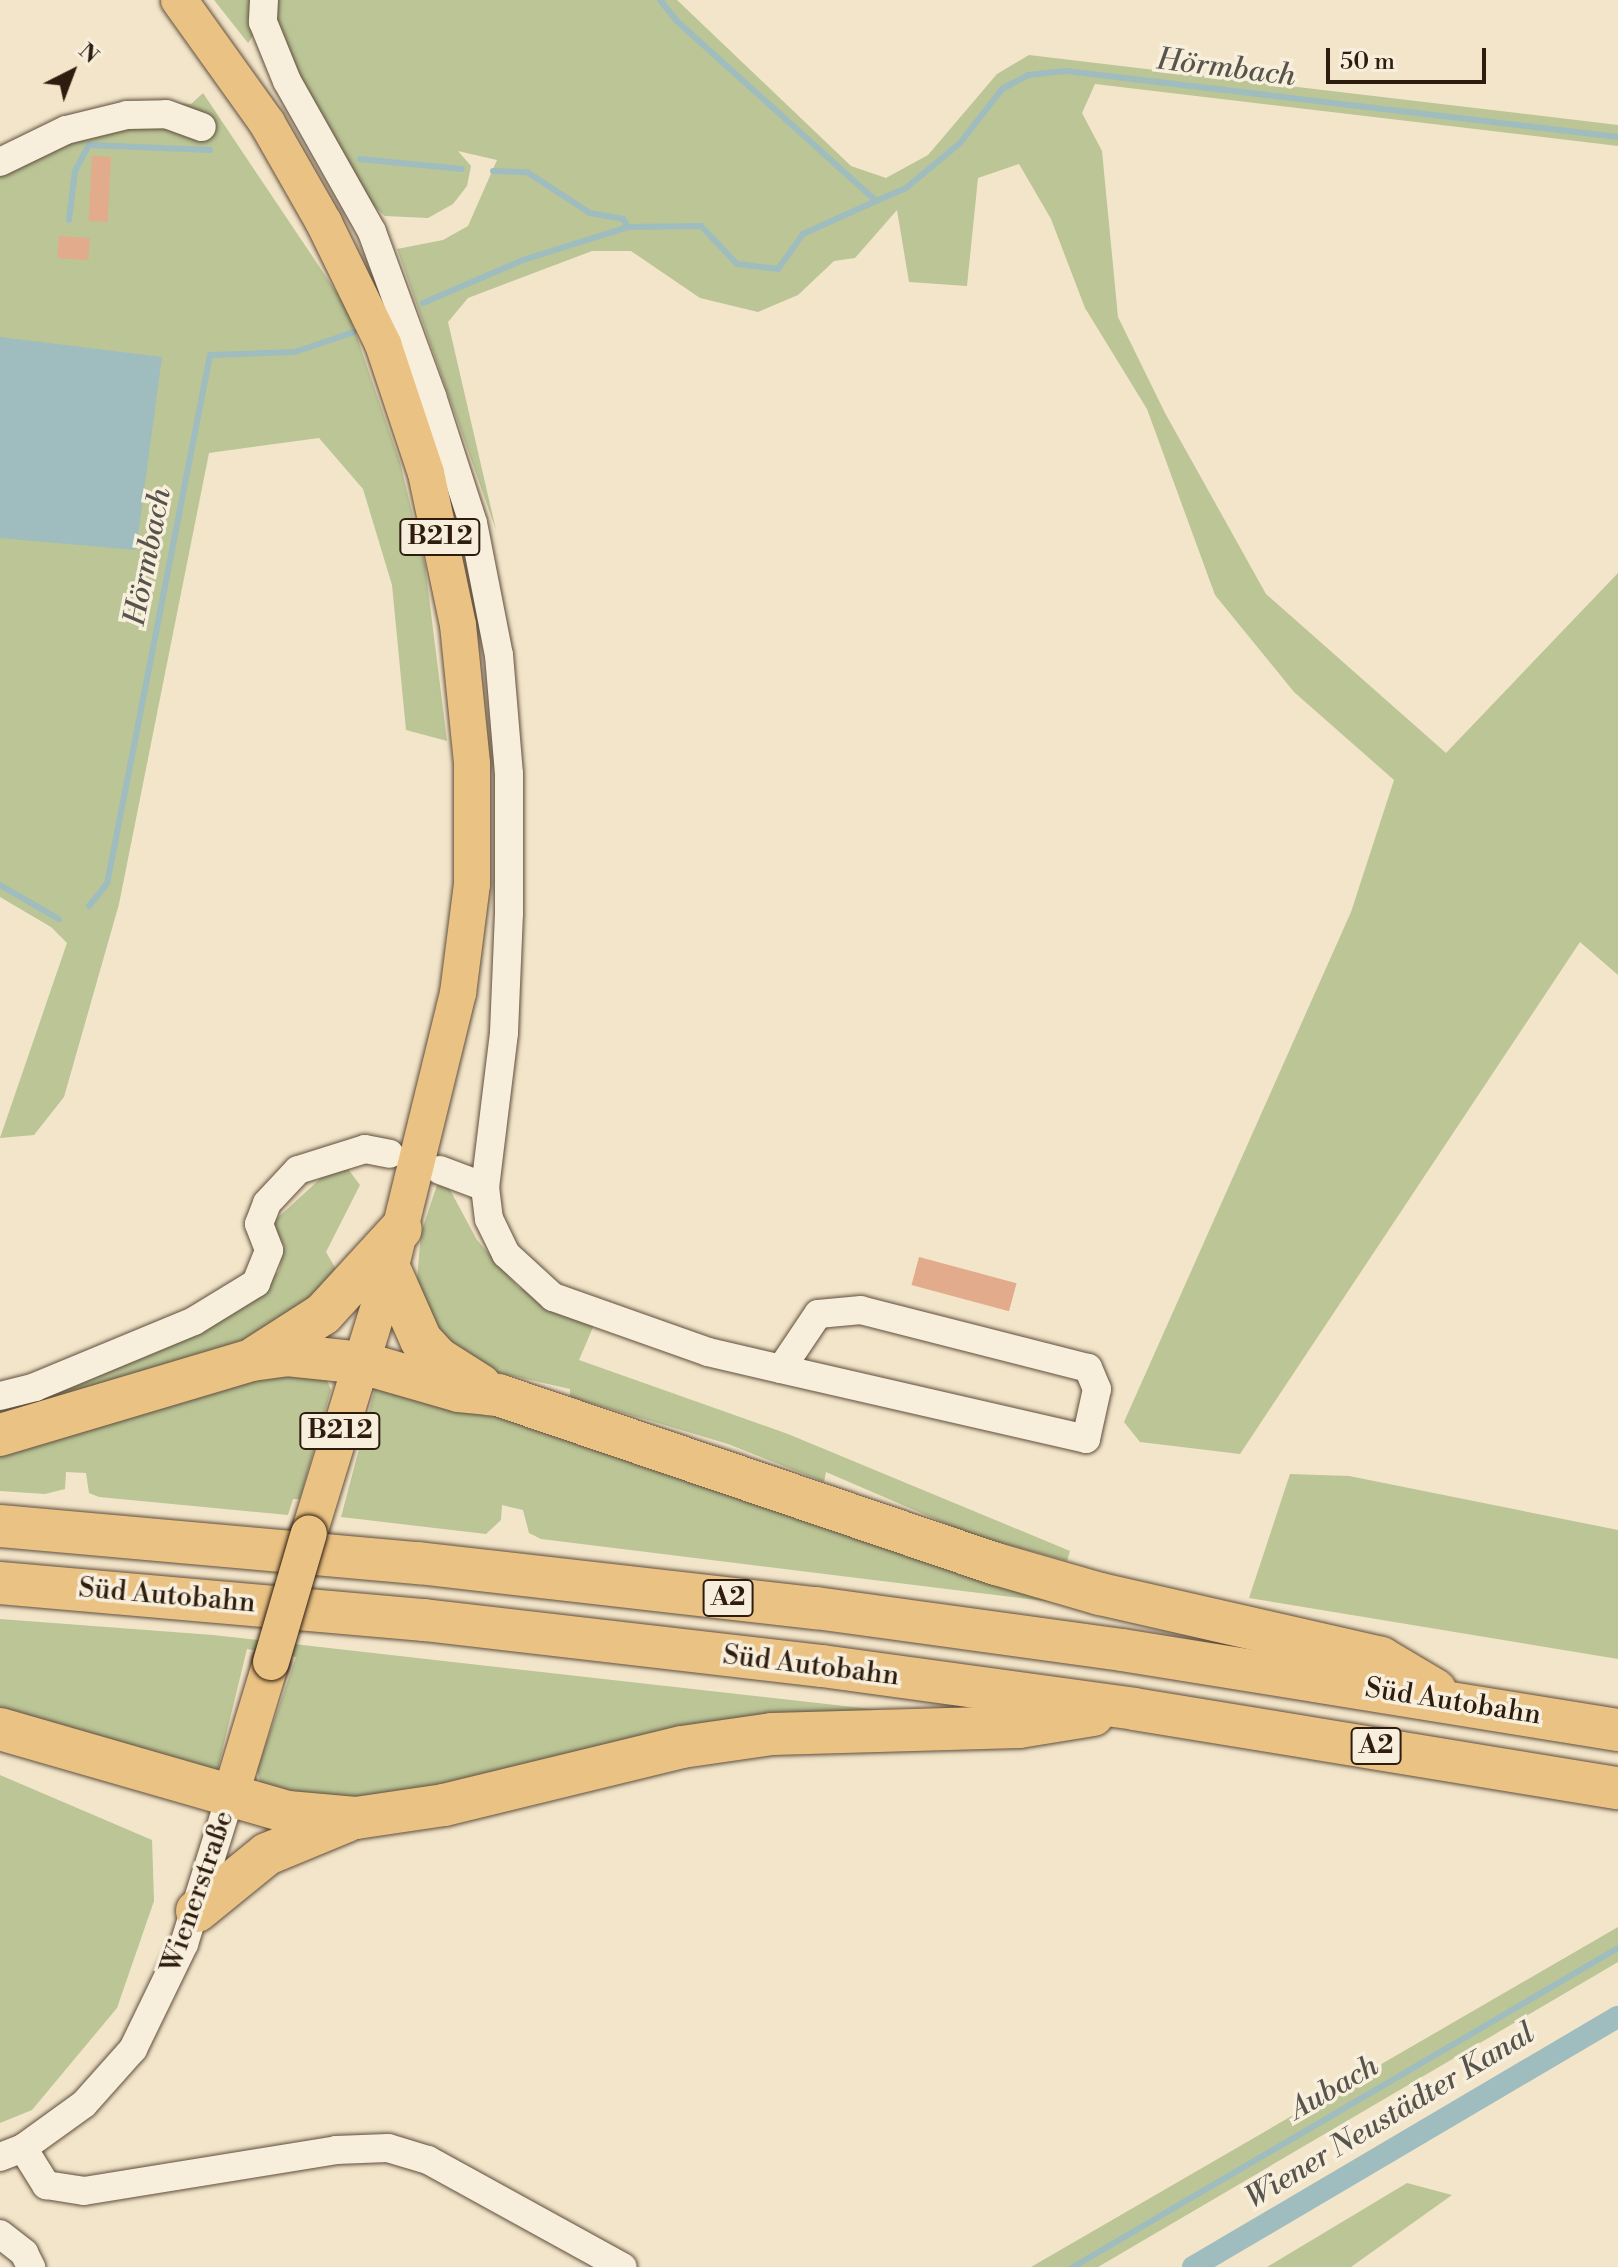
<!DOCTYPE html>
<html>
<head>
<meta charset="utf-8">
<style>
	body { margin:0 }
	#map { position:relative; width:1618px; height:2267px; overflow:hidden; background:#f3e5c9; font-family:"Libre Bodoni",serif }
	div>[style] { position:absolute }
	.green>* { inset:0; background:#bbc596 }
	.water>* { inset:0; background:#9fbdbf }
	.stream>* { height:6px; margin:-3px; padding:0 3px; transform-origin:3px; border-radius:3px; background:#9fbdbf }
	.canal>* { height:22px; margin:-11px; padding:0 11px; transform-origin:11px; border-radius:11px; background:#9fbdbf }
	.building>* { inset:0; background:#e2ab8c; transform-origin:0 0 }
	.roads { filter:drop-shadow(0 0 2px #5f4e3d) drop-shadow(0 0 2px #5f4e3d) }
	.minor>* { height:28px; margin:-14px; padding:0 14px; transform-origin:14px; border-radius:14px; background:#f7eedc }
	.major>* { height:36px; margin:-18px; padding:0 18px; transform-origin:18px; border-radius:18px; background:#eac284 }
	.highway>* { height:42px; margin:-21px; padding:0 21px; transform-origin:21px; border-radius:21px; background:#eac284 }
	.bridges { filter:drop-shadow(0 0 2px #2e1c0e) drop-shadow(0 0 2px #2e1c0e) }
	.major-bridge>* { height:36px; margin:-18px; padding:0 18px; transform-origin:18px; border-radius:18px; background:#eac284 }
	span { translate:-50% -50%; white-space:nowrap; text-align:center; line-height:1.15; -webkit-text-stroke:7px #f7eedc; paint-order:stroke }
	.shield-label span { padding:2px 6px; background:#f7eedc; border:2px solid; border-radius:6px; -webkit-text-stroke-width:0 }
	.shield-label { font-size:26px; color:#2e1c0e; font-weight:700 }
	.street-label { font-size:28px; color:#2e1c0e }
	.water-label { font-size:30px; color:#56544c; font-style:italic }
	.north { position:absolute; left:32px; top:32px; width:80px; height:80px; -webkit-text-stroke:6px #f7eedc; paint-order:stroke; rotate:42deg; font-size:22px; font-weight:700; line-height:32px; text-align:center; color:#2e1c0e }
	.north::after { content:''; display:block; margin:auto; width:28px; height:36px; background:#2e1c0e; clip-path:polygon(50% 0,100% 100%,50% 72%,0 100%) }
	.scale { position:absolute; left:1326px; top:48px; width:160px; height:36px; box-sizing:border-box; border:4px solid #2e1c0e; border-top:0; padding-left:10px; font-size:24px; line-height:28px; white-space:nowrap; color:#2e1c0e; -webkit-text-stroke:6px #f7eedc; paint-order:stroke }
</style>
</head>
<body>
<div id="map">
	<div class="green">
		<div style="clip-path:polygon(214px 0,257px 0,256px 32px,248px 43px)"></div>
		<div style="clip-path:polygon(277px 0,677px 0,851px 166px,886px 178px,928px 155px,997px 74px,1029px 55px,1618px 125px,1618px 146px,1095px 84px,1082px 113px,1102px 151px,1118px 317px,1165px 413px,1266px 594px,1446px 753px,1618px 573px,1618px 975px,1580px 942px,1240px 1454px,1140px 1442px,1124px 1422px,1351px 912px,1394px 780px,1294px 692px,1215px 595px,1147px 409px,1085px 308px,1051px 219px,1019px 164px,978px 178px,967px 286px,909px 282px,897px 210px,855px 258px,834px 261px,798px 295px,758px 312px,700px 298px,631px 251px,592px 251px,468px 298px,448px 322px,496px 530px,397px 249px,443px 240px,468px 226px,497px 160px,458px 151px,471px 166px,467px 186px,453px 204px,428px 218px,385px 216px,368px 201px,289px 59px,274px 13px)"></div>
		<div style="clip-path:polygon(203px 93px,347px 308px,400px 462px,425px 565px,447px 741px,406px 730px,392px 585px,363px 489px,319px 438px,209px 453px,119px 904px,64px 1097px,34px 1135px,0 1138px,67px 943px,51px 927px,0 897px,0 152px,137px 100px,191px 104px)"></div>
		<div style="clip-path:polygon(348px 1169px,360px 1185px,326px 1252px,340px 1276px,274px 1332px,0 1416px,0 1404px,245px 1305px,279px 1271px,284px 1246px,272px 1223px,321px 1178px)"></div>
		<div style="clip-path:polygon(437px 1185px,449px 1188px,477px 1240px,518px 1287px,594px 1325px,579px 1360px,788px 1434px,1070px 1551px,1067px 1561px,972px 1535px,826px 1472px,824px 1482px,728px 1444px,570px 1397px,570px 1389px,499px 1373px,457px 1352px,439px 1335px,417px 1280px,421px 1233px)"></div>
		<div style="clip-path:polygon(262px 1370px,326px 1378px,331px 1390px,300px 1499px,293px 1499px,288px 1515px,99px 1497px,89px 1493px,86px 1473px,66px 1472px,65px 1489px,45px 1494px,0 1491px,0 1451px)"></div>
		<div style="clip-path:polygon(390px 1380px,1086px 1606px,541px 1539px,529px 1533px,523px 1510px,502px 1505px,501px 1520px,486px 1534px,341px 1517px,376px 1385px)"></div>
		<div style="clip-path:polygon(1290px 1474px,1349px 1476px,1618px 1530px,1618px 1659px,1249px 1598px)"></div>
		<div style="clip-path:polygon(0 1619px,213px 1635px,880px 1710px,352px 1803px,261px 1786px,257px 1770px,296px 1657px,247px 1649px,218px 1768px,210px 1776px,0 1717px)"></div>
		<div style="clip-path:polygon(0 1775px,152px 1840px,154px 1901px,117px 2008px,32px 2110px,0 2123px)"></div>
		<div style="clip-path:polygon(1618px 1927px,1618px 1962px,1098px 2267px,1031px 2267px)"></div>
		<div style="clip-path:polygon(1407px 2183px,1452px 2195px,1351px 2267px,1267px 2267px)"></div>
	</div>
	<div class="water">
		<div style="clip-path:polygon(0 337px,162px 357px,136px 550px,0 538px)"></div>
	</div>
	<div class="stream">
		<div style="left:660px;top:0;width:28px;rotate:51deg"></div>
		<div style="left:678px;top:22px;width:267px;rotate:42.1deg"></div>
		<div style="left:876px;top:201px;width:33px;rotate:-23deg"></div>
		<div style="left:906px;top:188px;width:70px;rotate:-39.8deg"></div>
		<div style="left:960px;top:143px;width:68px;rotate:-52.1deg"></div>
		<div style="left:1002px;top:89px;width:30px;rotate:-28deg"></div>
		<div style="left:1028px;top:75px;width:38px;rotate:-6deg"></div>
		<div style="left:1066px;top:71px;width:556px;rotate:6.82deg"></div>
		<div style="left:360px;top:159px;width:102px;rotate:5.6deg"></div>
		<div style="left:493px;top:171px;width:34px;rotate:2deg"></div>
		<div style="left:527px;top:172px;width:75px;rotate:33.1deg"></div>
		<div style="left:590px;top:213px;width:34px;rotate:10deg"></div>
		<div style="left:623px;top:219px;width:9px;rotate:58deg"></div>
		<div style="left:69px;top:220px;width:49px;rotate:-83deg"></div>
		<div style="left:75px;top:171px;width:30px;rotate:-62deg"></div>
		<div style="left:89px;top:145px;width:121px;rotate:2.4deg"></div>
		<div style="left:423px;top:303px;width:109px;rotate:-23.3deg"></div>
		<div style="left:523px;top:260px;width:110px;rotate:-17.4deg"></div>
		<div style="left:628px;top:227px;width:73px;rotate:-0.8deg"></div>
		<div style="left:701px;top:226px;width:52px;rotate:46.5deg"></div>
		<div style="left:737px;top:264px;width:41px;rotate:7deg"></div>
		<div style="left:778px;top:269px;width:43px;rotate:-54.5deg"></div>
		<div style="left:803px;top:234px;width:80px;rotate:-24.3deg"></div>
		<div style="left:0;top:885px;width:68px;rotate:30deg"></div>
		<div style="left:89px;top:906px;width:28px;rotate:-51deg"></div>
		<div style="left:107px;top:884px;width:539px;rotate:-78.98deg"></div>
		<div style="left:210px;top:355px;width:85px;rotate:-2deg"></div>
		<div style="left:295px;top:352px;width:62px;rotate:-18.7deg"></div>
		<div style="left:1073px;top:2267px;width:631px;rotate:-30.34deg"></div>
	</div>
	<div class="canal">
		<div style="left:1193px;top:2267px;width:493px;rotate:-30.5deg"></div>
	</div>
	<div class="building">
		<div style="left:92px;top:156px;width:19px;height:65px;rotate:3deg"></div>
		<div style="left:59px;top:236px;width:31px;height:22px;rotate:4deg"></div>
		<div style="left:919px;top:1257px;width:101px;height:29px;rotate:15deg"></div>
	</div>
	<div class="roads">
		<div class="minor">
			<div style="left:264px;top:0;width:22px;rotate:93deg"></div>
			<div style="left:263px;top:22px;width:64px;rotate:67.9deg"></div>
			<div style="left:287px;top:81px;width:173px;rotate:60.6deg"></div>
			<div style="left:372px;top:232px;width:175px;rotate:69.9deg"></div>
			<div style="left:432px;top:396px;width:133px;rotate:72.1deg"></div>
			<div style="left:473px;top:523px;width:135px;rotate:78.9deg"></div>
			<div style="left:499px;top:655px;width:119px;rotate:85.2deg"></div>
			<div style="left:509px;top:774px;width:139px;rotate:90deg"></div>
			<div style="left:509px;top:913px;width:120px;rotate:92.4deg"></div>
			<div style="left:504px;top:1033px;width:155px;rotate:97deg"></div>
			<div style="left:485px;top:1187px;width:32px;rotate:83deg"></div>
			<div style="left:489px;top:1219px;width:39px;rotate:64deg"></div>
			<div style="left:506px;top:1254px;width:64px;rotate:42.5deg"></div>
			<div style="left:553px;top:1297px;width:164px;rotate:19.5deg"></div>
			<div style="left:708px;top:1352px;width:75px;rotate:13.1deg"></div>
			<div style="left:781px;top:1369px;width:313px;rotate:12.9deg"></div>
			<div style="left:1086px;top:1439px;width:51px;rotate:-77.6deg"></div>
			<div style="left:1097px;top:1389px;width:23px;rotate:-113deg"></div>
			<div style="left:1088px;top:1368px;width:234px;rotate:-165.7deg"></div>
			<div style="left:861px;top:1310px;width:43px;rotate:174.7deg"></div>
			<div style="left:818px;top:1314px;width:66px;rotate:123.9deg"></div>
			<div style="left:0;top:162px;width:73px;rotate:-25.9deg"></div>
			<div style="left:66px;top:130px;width:63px;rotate:-13.8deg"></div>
			<div style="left:127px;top:115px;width:39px;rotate:-1deg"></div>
			<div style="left:166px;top:114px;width:38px;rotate:20deg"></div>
			<div style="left:440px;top:1170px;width:48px;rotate:20.7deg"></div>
			<div style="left:0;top:1396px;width:36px;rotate:-14deg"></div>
			<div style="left:35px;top:1387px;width:172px;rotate:-22.5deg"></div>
			<div style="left:194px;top:1321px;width:73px;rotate:-31.5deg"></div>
			<div style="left:256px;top:1283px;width:35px;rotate:-68deg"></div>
			<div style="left:269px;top:1250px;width:28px;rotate:-111deg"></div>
			<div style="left:259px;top:1224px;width:22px;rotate:-69deg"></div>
			<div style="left:267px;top:1203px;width:45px;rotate:-46.8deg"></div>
			<div style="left:298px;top:1170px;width:70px;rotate:-17.4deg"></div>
			<div style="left:365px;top:1149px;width:25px;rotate:11deg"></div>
			<div style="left:23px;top:2148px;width:44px;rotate:58.1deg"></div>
			<div style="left:46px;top:2185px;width:38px;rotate:9deg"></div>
			<div style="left:84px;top:2191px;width:255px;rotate:-9.2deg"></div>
			<div style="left:336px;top:2150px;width:52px;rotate:-2.2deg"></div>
			<div style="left:388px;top:2148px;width:42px;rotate:16.7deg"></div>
			<div style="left:428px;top:2160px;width:222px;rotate:28.8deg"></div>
			<div style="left:0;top:2157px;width:25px;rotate:-21deg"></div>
			<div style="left:23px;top:2148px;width:75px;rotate:-35.8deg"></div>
			<div style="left:84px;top:2104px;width:74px;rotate:-48.3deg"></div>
			<div style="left:133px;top:2049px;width:117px;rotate:-64.1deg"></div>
			<div style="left:184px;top:1944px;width:154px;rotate:-72.6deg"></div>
			<div style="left:0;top:2234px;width:31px;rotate:38deg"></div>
			<div style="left:24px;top:2253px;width:16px;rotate:63deg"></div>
		</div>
		<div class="major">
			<div style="left:179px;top:0;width:151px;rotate:54.4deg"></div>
			<div style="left:267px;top:123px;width:115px;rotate:60.3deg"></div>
			<div style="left:324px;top:223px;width:135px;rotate:64deg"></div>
			<div style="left:383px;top:344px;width:136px;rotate:71.6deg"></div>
			<div style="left:426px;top:473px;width:155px;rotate:78.1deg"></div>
			<div style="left:458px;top:625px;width:140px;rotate:84.2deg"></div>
			<div style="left:472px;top:764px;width:120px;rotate:90deg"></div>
			<div style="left:472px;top:884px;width:110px;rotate:97.3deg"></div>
			<div style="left:458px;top:993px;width:285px;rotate:103.8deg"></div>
			<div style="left:390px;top:1270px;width:275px;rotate:107.1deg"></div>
			<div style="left:230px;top:1797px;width:141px;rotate:-73.1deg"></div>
		</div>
		<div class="highway">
			<div style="left:390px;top:1270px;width:77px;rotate:66.1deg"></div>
			<div style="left:421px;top:1340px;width:26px;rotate:47deg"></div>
			<div style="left:439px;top:1359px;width:49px;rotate:32.4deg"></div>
			<div style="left:256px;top:1357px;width:80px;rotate:-32.7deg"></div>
			<div style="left:323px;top:1314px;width:115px;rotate:-47.5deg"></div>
			<div style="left:0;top:1435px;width:263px;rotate:-16.6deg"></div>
			<div style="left:252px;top:1360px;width:35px;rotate:-8deg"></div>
			<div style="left:287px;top:1355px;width:75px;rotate:6.1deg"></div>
			<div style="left:362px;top:1363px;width:101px;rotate:16.1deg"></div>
			<div style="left:459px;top:1391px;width:39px;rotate:6deg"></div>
			<div style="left:498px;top:1395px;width:526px;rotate:18.75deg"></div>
			<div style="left:996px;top:1564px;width:108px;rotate:16.1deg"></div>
			<div style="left:1100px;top:1594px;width:288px;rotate:12.8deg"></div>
			<div style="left:1381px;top:1658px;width:63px;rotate:30.7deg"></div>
			<div style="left:0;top:1526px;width:420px;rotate:5.1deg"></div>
			<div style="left:418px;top:1563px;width:401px;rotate:6.5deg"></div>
			<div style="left:816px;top:1608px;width:309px;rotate:7.8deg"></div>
			<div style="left:1122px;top:1650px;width:502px;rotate:9.16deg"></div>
			<div style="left:0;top:1583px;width:426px;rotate:5deg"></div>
			<div style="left:424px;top:1620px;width:401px;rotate:6.6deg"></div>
			<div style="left:822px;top:1666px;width:315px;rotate:7.8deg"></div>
			<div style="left:1134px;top:1709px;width:490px;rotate:9.3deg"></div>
			<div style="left:0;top:1729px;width:300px;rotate:16.1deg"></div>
			<div style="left:288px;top:1812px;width:68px;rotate:5deg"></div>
			<div style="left:356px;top:1818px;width:89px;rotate:-8.4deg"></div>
			<div style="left:444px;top:1805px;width:245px;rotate:-13.7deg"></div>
			<div style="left:682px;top:1747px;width:91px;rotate:-8.2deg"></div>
			<div style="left:772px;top:1734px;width:247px;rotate:-1.6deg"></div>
			<div style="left:1019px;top:1727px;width:75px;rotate:-9.2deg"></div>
			<div style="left:197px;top:1911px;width:90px;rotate:-39.2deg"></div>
			<div style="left:267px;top:1854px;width:87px;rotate:-22.4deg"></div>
		</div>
	</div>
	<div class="bridges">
		<div class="major-bridge">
			<div style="left:271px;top:1662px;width:134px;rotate:-73.6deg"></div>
		</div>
	</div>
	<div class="shield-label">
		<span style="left:440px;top:537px">B212</span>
		<span style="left:340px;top:1431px">B212</span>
		<span style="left:728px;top:1598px">A2</span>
		<span style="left:1376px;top:1746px">A2</span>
	</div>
	<div class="street-label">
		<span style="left:167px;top:1596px;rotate:5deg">Süd Autobahn</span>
		<span style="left:811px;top:1666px;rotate:7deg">Süd Autobahn</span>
		<span style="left:1453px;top:1702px;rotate:9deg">Süd Autobahn</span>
		<span style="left:198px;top:1892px;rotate:-71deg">Wienerstraße</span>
	</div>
	<div class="water-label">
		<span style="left:1226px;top:68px;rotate:7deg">Hörmbach</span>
		<span style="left:148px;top:557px;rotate:-79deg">Hörmbach</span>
		<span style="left:1334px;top:2088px;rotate:-30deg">Aubach</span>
		<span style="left:1390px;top:2116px;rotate:-31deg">Wiener Neustädter Kanal</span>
	</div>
	<div class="north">N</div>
	<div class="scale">50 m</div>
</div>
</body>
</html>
